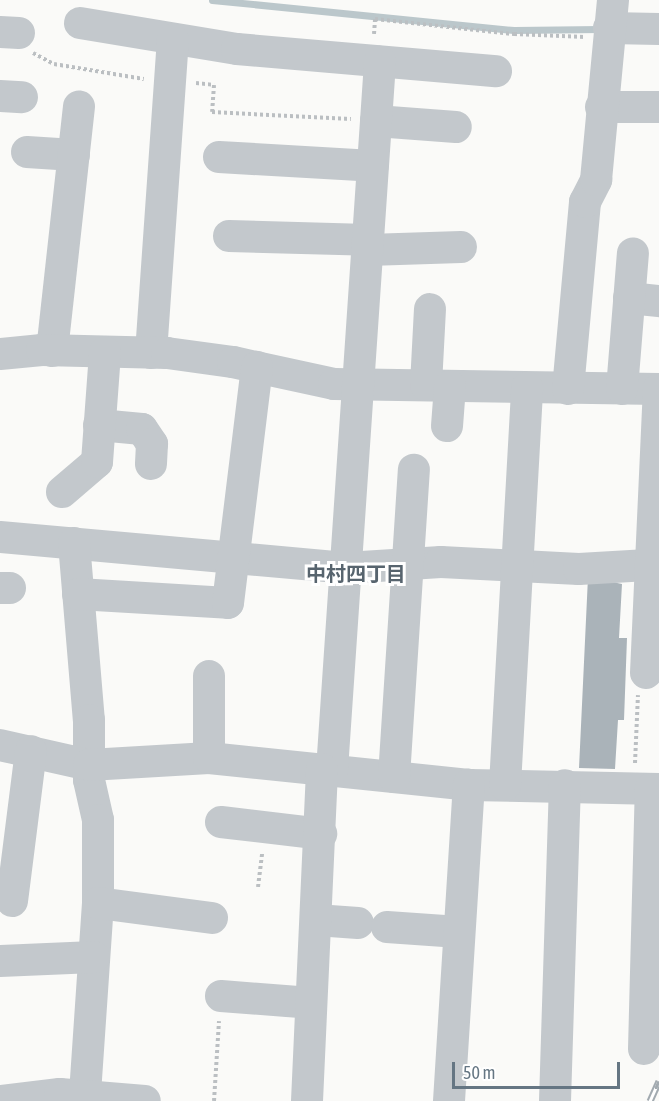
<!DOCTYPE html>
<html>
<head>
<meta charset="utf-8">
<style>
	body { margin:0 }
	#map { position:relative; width:659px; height:1101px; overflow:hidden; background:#fafaf8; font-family:"Asap Condensed","Noto Sans JP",sans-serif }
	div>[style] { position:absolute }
	.stream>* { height:7px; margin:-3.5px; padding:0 3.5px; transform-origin:3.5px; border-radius:3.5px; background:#bbc7cb }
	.building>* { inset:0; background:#aab3b9 }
	.path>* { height:4px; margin-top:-2px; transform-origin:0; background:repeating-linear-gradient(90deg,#bbbfc2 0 3px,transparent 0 6px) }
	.minor>* { height:32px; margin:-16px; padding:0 16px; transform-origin:16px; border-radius:16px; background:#c3c8cc }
	.rail>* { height:7px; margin-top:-3.5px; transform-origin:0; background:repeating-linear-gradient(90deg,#fff 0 14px,#a2aab0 0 28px); box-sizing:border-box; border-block:2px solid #a2aab0 }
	span { translate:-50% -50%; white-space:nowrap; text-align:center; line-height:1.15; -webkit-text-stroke:6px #fff; paint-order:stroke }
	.neighbourhood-label { font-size:20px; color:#57646e; font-weight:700 }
	.scale { position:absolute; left:452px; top:1062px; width:168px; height:27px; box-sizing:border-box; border:3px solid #657683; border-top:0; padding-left:8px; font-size:18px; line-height:21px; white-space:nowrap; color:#657683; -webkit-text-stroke:4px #fff; paint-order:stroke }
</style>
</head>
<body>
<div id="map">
	<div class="stream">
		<div style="left:212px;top:0;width:303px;rotate:5.7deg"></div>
		<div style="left:514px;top:30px;width:86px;rotate:-0.7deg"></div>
	</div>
	<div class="building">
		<div style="clip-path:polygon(588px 577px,622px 584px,619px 638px,627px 638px,624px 720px,618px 720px,615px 769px,579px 768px)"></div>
	</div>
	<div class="path">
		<div style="left:374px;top:34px;width:15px;rotate:-86deg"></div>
		<div style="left:375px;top:19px;width:140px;rotate:6.2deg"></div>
		<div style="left:514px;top:34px;width:71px;rotate:2.4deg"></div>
		<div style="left:33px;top:53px;width:24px;rotate:28deg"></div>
		<div style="left:54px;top:64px;width:91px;rotate:9.5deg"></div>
		<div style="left:196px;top:83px;width:18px;rotate:6deg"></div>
		<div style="left:214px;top:85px;width:27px;rotate:94deg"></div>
		<div style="left:212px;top:112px;width:139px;rotate:2.9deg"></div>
		<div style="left:635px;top:763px;width:68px;rotate:-87.5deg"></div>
		<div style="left:258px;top:887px;width:35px;rotate:-83deg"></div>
		<div style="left:214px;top:1101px;width:80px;rotate:-86.4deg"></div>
	</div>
	<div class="minor">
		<div style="left:80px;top:23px;width:159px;rotate:9.4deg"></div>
		<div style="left:237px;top:49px;width:260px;rotate:4.9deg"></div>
		<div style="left:609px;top:28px;width:50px;rotate:1.1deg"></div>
		<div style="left:0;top:32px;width:19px;rotate:3deg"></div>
		<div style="left:0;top:96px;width:22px;rotate:3deg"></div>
		<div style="left:601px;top:107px;width:58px"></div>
		<div style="left:376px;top:121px;width:80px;rotate:4.3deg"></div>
		<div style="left:27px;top:152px;width:47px;rotate:3.7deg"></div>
		<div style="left:219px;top:157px;width:154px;rotate:3.3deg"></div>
		<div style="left:229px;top:236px;width:139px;rotate:1.6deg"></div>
		<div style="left:368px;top:250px;width:93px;rotate:-1.8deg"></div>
		<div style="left:629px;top:298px;width:30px;rotate:6deg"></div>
		<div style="left:52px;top:351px;width:246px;rotate:-83.7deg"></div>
		<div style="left:151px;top:353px;width:314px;rotate:-86deg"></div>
		<div style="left:0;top:354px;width:42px;rotate:-5.4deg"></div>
		<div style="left:42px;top:350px;width:125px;rotate:1.4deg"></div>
		<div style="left:167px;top:353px;width:67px;rotate:7.8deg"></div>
		<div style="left:233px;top:362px;width:103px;rotate:12.3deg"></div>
		<div style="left:334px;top:384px;width:325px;rotate:0.9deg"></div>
		<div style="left:426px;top:385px;width:76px;rotate:-87deg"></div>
		<div style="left:568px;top:389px;width:188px;rotate:-84.8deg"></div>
		<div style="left:585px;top:202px;width:25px;rotate:-63deg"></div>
		<div style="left:596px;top:180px;width:181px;rotate:-84.6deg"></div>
		<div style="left:622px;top:389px;width:136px;rotate:-85.4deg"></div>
		<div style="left:99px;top:425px;width:43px;rotate:5.3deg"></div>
		<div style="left:142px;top:429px;width:18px;rotate:56deg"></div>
		<div style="left:152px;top:444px;width:20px;rotate:93deg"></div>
		<div style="left:447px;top:426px;width:40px;rotate:-85.7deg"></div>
		<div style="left:62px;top:492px;width:46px;rotate:-40.6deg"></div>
		<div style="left:97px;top:462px;width:110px;rotate:-85.8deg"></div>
		<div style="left:0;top:537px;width:347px;rotate:5.1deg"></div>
		<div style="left:346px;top:568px;width:95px;rotate:-3.6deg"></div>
		<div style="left:441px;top:562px;width:138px;rotate:2.9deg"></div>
		<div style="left:579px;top:569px;width:69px;rotate:-3.3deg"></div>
		<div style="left:74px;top:543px;width:178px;rotate:85.2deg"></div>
		<div style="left:89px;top:720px;width:60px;rotate:90deg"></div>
		<div style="left:89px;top:780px;width:41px;rotate:77.3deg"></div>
		<div style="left:98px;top:820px;width:83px;rotate:90deg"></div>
		<div style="left:98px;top:903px;width:192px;rotate:93.9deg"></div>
		<div style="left:0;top:588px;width:10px"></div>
		<div style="left:78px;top:594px;width:150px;rotate:3.4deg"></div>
		<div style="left:228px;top:603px;width:238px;rotate:-83deg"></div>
		<div style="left:646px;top:673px;width:284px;rotate:-87.4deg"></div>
		<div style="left:0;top:745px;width:91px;rotate:12.7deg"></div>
		<div style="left:89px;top:765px;width:120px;rotate:-3.3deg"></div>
		<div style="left:209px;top:758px;width:261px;rotate:5.9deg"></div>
		<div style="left:469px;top:785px;width:190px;rotate:1.2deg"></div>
		<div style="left:209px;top:758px;width:82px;rotate:-90deg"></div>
		<div style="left:332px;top:770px;width:710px;rotate:-86.12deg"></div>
		<div style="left:394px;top:777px;width:308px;rotate:-86.3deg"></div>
		<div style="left:505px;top:785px;width:398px;rotate:-86.8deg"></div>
		<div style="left:221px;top:822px;width:101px;rotate:6.8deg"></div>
		<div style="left:12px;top:901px;width:151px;rotate:-82.8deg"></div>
		<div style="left:98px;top:903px;width:115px;rotate:7.5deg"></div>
		<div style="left:316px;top:920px;width:42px;rotate:4.1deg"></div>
		<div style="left:387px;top:927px;width:72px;rotate:4deg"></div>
		<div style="left:0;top:961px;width:94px;rotate:-2.4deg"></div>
		<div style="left:221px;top:996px;width:90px;rotate:4.4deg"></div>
		<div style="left:644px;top:1049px;width:260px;rotate:-88.5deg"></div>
		<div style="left:0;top:1101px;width:60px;rotate:-6.7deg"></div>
		<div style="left:60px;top:1094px;width:85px;rotate:4.7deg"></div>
		<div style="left:307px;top:1101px;width:332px;rotate:-87.4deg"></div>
		<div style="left:449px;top:1101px;width:317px;rotate:-86.4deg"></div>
		<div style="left:555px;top:1101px;width:316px;rotate:-88.2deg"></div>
	</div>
	<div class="rail">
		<div style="left:650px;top:1101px;width:22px;rotate:-66deg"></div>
	</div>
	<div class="neighbourhood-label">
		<span style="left:356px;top:573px">中村四丁目</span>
	</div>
	<div class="scale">50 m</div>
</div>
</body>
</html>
